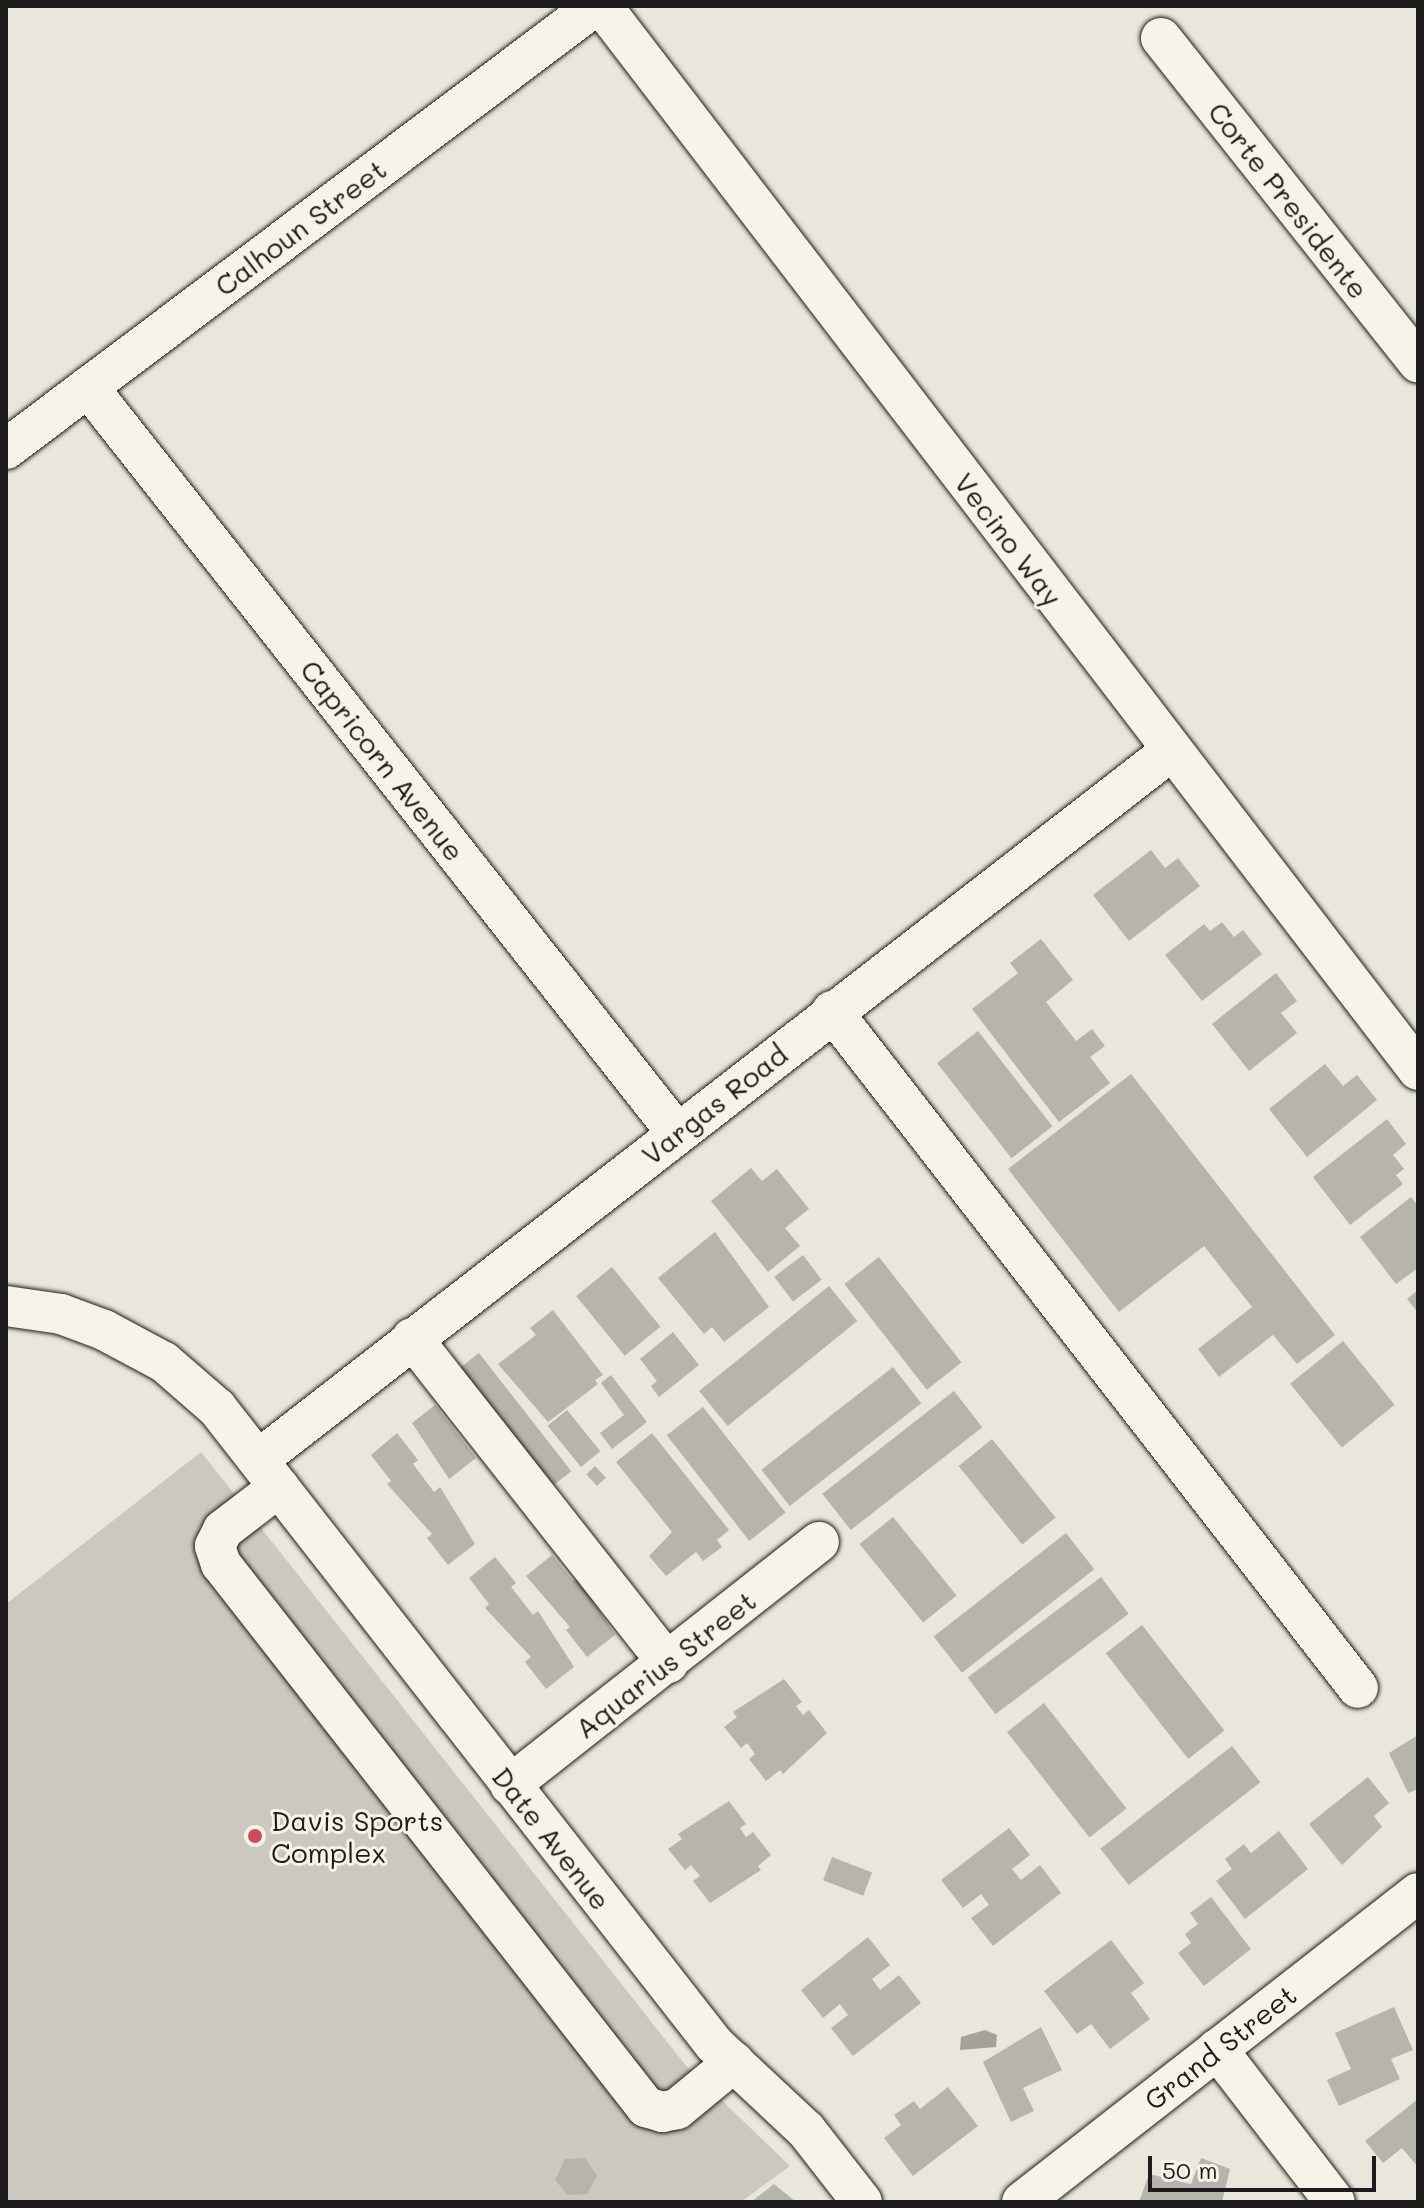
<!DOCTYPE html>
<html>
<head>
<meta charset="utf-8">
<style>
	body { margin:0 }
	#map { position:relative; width:1424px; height:2208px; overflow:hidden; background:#eae6dc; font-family:Mali,sans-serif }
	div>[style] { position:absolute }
	.green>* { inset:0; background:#ccc8c0 }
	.water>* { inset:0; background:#a3a19a }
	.building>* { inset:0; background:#b6b4ac; transform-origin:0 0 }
	.roads { filter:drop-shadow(0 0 2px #1c1c1c) drop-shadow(0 0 2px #1c1c1c) }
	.minor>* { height:40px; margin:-20px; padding:0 20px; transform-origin:20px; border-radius:20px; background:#f7f3e8 }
	.dots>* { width:22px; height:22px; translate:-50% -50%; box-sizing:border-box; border:4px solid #f7f3e8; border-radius:50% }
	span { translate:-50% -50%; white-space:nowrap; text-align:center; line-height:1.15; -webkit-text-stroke:6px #f7f3e8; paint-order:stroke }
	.street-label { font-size:28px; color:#1c1c1c }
	.poi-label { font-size:28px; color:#1c1c1c }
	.left { translate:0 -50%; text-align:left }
	.frame { position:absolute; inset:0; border:8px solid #1c1c1c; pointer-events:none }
	.scale { position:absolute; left:1148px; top:2156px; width:228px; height:36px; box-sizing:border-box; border:4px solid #1c1c1c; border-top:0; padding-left:10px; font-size:24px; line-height:28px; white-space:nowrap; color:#1c1c1c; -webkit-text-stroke:6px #f7f3e8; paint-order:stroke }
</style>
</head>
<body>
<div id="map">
	<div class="green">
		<div style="clip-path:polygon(201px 1452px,687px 2067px,790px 2166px,741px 2202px,6px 2202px,6px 1604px)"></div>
	</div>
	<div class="water">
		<div style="clip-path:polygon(985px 2030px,997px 2035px,996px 2047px,960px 2050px,961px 2037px)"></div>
	</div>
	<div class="building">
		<div style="clip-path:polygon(1151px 850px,1165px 868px,1178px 858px,1200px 886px,1129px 941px,1093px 895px)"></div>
		<div style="clip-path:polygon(1222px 922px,1234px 937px,1243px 930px,1262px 954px,1202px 1001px,1165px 955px,1204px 924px,1210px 931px)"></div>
		<div style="clip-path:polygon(1041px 939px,1073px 980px,1046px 1002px,1076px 1041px,1092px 1029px,1105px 1046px,1090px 1057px,1110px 1083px,1059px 1122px,972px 1009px,1018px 973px,1010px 963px)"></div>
		<div style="clip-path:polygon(1276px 973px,1297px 1001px,1281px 1013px,1297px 1033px,1249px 1071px,1212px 1024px)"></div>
		<div style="left:978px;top:1031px;width:121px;height:52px;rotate:52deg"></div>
		<div style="clip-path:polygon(1325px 1064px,1343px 1086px,1357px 1075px,1377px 1100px,1307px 1157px,1269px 1109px)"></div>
		<div style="clip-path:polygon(1131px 1074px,1335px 1335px,1297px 1364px,1273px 1335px,1219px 1377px,1198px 1349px,1252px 1307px,1204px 1246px,1119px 1312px,1008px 1169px)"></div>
		<div style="clip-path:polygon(1387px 1119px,1406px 1144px,1393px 1155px,1404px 1169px,1396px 1175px,1403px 1184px,1350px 1225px,1313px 1177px)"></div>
		<div style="clip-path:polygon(751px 1168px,762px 1181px,777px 1169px,809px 1209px,785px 1228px,800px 1246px,768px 1272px,711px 1201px)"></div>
		<div style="clip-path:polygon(1411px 1197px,1418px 1206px,1418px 1268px,1396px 1284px,1360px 1237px)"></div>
		<div style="clip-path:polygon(715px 1232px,769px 1307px,724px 1342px,712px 1327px,704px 1334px,658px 1278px)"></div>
		<div style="left:803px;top:1255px;width:31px;height:36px;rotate:53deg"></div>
		<div style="left:879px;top:1257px;width:134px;height:44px;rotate:52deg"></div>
		<div style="left:612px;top:1267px;width:77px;height:46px;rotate:51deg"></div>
		<div style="left:829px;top:1286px;width:45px;height:167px;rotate:51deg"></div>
		<div style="clip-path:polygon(1418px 1290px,1418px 1313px,1407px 1299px)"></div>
		<div style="clip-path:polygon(553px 1310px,603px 1375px,595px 1380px,598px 1384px,548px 1422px,498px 1364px,536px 1335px,530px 1328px)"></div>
		<div style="clip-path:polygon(673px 1332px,699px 1365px,659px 1397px,651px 1386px,657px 1381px,640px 1359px)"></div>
		<div style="left:1343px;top:1341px;width:82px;height:68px;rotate:51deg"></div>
		<div style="left:479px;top:1353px;width:150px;height:26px;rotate:52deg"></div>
		<div style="left:893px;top:1367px;width:46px;height:167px;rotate:52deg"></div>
		<div style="clip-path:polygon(611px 1375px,647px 1422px,612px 1449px,600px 1433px,624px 1415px,601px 1383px)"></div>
		<div style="left:954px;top:1391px;width:46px;height:167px;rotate:52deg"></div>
		<div style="clip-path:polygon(435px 1405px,476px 1458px,449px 1479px,412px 1423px)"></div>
		<div style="left:703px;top:1407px;width:134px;height:46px;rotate:52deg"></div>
		<div style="left:567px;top:1410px;width:53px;height:25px;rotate:51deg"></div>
		<div style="clip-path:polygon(397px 1433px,418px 1460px,413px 1464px,434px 1492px,440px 1487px,475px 1544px,448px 1565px,427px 1538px,432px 1534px,387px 1484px,391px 1481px,371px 1455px)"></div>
		<div style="clip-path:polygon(652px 1433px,729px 1530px,717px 1540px,722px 1547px,703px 1561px,696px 1552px,666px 1576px,649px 1556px,672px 1532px,616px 1462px)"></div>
		<div style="left:992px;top:1439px;width:101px;height:43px;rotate:51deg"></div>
		<div style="left:595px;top:1466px;width:16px;height:12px;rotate:47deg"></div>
		<div style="left:893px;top:1517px;width:101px;height:43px;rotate:51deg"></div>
		<div style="left:1066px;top:1533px;width:46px;height:168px;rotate:52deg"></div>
		<div style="clip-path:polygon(552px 1555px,573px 1581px,578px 1577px,615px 1635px,587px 1657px,566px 1630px,570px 1627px,526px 1576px)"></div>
		<div style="clip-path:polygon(495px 1557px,516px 1583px,511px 1587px,533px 1615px,538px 1611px,574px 1667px,546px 1689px,525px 1662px,531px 1657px,485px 1608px,489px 1604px,469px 1578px)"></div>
		<div style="left:1101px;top:1577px;width:46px;height:167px;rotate:53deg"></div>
		<div style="left:1142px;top:1625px;width:134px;height:46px;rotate:52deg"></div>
		<div style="clip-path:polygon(784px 1679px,802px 1702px,796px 1706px,803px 1715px,809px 1710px,827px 1733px,783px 1774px,780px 1770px,766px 1781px,749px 1759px,755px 1754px,747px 1743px,741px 1748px,724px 1727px,737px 1717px,733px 1712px)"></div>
		<div style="left:1044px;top:1703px;width:134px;height:47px;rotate:52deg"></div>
		<div style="clip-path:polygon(1418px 1735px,1418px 1789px,1408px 1793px,1389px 1753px)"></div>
		<div style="left:1232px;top:1746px;width:46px;height:167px;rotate:52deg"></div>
		<div style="clip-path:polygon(1368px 1777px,1389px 1803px,1374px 1816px,1382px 1827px,1342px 1865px,1309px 1824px)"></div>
		<div style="clip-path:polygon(729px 1801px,746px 1824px,740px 1828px,746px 1837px,753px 1832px,771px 1855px,758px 1866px,761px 1870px,710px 1903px,693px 1881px,700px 1876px,691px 1865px,685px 1870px,668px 1849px,682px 1839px,678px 1834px)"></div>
		<div style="clip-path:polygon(1009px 1828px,1030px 1855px,1012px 1869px,1021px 1880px,1040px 1865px,1061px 1893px,993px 1946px,971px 1918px,989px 1905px,981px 1894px,963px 1908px,941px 1880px)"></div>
		<div style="clip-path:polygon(1279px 1831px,1308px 1869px,1245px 1919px,1216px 1881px,1232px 1869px,1225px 1859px,1244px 1844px,1251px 1853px)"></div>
		<div style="left:832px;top:1857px;width:43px;height:25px;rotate:21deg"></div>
		<div style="clip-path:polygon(1211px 1897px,1251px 1949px,1204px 1986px,1178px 1953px,1191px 1943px,1185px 1934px,1198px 1924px,1190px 1913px)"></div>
		<div style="clip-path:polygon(868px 1937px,890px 1965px,872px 1979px,880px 1990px,899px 1975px,921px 2003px,853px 2056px,831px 2028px,848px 2015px,840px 2004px,823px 2018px,801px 1990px)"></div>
		<div style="clip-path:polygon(1111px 1940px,1144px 1983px,1131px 1993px,1150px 2019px,1110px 2049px,1091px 2024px,1077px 2034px,1044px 1991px)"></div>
		<div style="clip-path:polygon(1394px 2007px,1413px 2050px,1391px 2059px,1400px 2079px,1339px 2106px,1327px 2080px,1351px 2069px,1335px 2033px)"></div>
		<div style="clip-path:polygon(1041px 2027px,1062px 2070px,1023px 2088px,1034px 2111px,1011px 2122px,983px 2062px)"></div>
		<div style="clip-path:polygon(948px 2087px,978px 2126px,913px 2176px,884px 2138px,901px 2125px,894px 2115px,914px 2101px,920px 2109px)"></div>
		<div style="clip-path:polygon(1418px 2099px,1418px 2167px,1402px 2148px,1383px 2163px,1365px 2141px)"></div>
		<div style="clip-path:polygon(585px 2158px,597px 2176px,587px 2194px,568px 2195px,555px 2180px,565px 2159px)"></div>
		<div style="clip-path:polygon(1201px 2158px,1230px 2169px,1222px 2202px,1139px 2202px,1149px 2174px,1191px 2184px)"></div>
		<div style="clip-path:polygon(774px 2184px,796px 2202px,751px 2202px)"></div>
	</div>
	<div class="roads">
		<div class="minor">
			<div style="left:602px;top:6px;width:1341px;rotate:52.51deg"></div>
			<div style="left:1161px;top:38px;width:414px;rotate:51.6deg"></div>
			<div style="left:88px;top:387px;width:950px;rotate:51.71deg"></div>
			<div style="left:6px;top:449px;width:737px;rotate:-36.95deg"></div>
			<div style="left:832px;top:1011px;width:857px;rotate:52.15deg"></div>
			<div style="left:6px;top:1306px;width:56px;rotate:8.3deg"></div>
			<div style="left:61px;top:1314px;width:46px;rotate:20.4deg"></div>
			<div style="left:104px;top:1330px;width:68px;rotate:28.1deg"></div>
			<div style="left:164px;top:1362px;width:70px;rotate:41deg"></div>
			<div style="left:217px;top:1408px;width:807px;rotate:51.99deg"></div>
			<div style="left:714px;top:2044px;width:126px;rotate:43.1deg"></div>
			<div style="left:806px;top:2130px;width:91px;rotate:52.1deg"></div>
			<div style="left:412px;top:1338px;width:414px;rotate:51.8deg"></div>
			<div style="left:258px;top:1460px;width:1156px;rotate:-37.83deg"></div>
			<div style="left:279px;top:1487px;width:71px;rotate:142.5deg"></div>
			<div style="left:223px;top:1530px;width:18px;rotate:117deg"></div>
			<div style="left:215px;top:1546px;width:19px;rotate:72deg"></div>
			<div style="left:221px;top:1564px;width:690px;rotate:51.95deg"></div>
			<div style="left:646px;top:2107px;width:17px;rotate:17deg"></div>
			<div style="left:662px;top:2112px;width:15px;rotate:-11deg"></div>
			<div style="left:677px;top:2109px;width:74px;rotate:-39.5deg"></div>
			<div style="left:510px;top:1785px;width:393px;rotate:-38.2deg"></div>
			<div style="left:1217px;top:2049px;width:193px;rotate:52.4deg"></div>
			<div style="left:1022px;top:2202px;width:502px;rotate:-37.97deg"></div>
		</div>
	</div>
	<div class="dots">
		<div style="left:255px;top:1836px;background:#d1495b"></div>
	</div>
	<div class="street-label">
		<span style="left:1289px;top:200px;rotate:52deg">Corte Presidente</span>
		<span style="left:300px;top:227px;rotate:-37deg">Calhoun Street</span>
		<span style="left:1009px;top:539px;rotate:53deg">Vecino Way</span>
		<span style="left:383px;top:760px;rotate:52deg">Capricorn Avenue</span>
		<span style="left:714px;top:1104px;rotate:-38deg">Vargas Road</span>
		<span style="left:665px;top:1664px;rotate:-38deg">Aquarius Street</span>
		<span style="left:552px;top:1838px;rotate:52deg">Date Avenue</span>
		<span style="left:1220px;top:2047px;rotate:-38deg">Grand Street</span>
	</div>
	<div class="poi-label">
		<span class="left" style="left:271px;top:1836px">Davis Sports<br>Complex</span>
	</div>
	<div class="frame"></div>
	<div class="scale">50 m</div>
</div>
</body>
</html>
